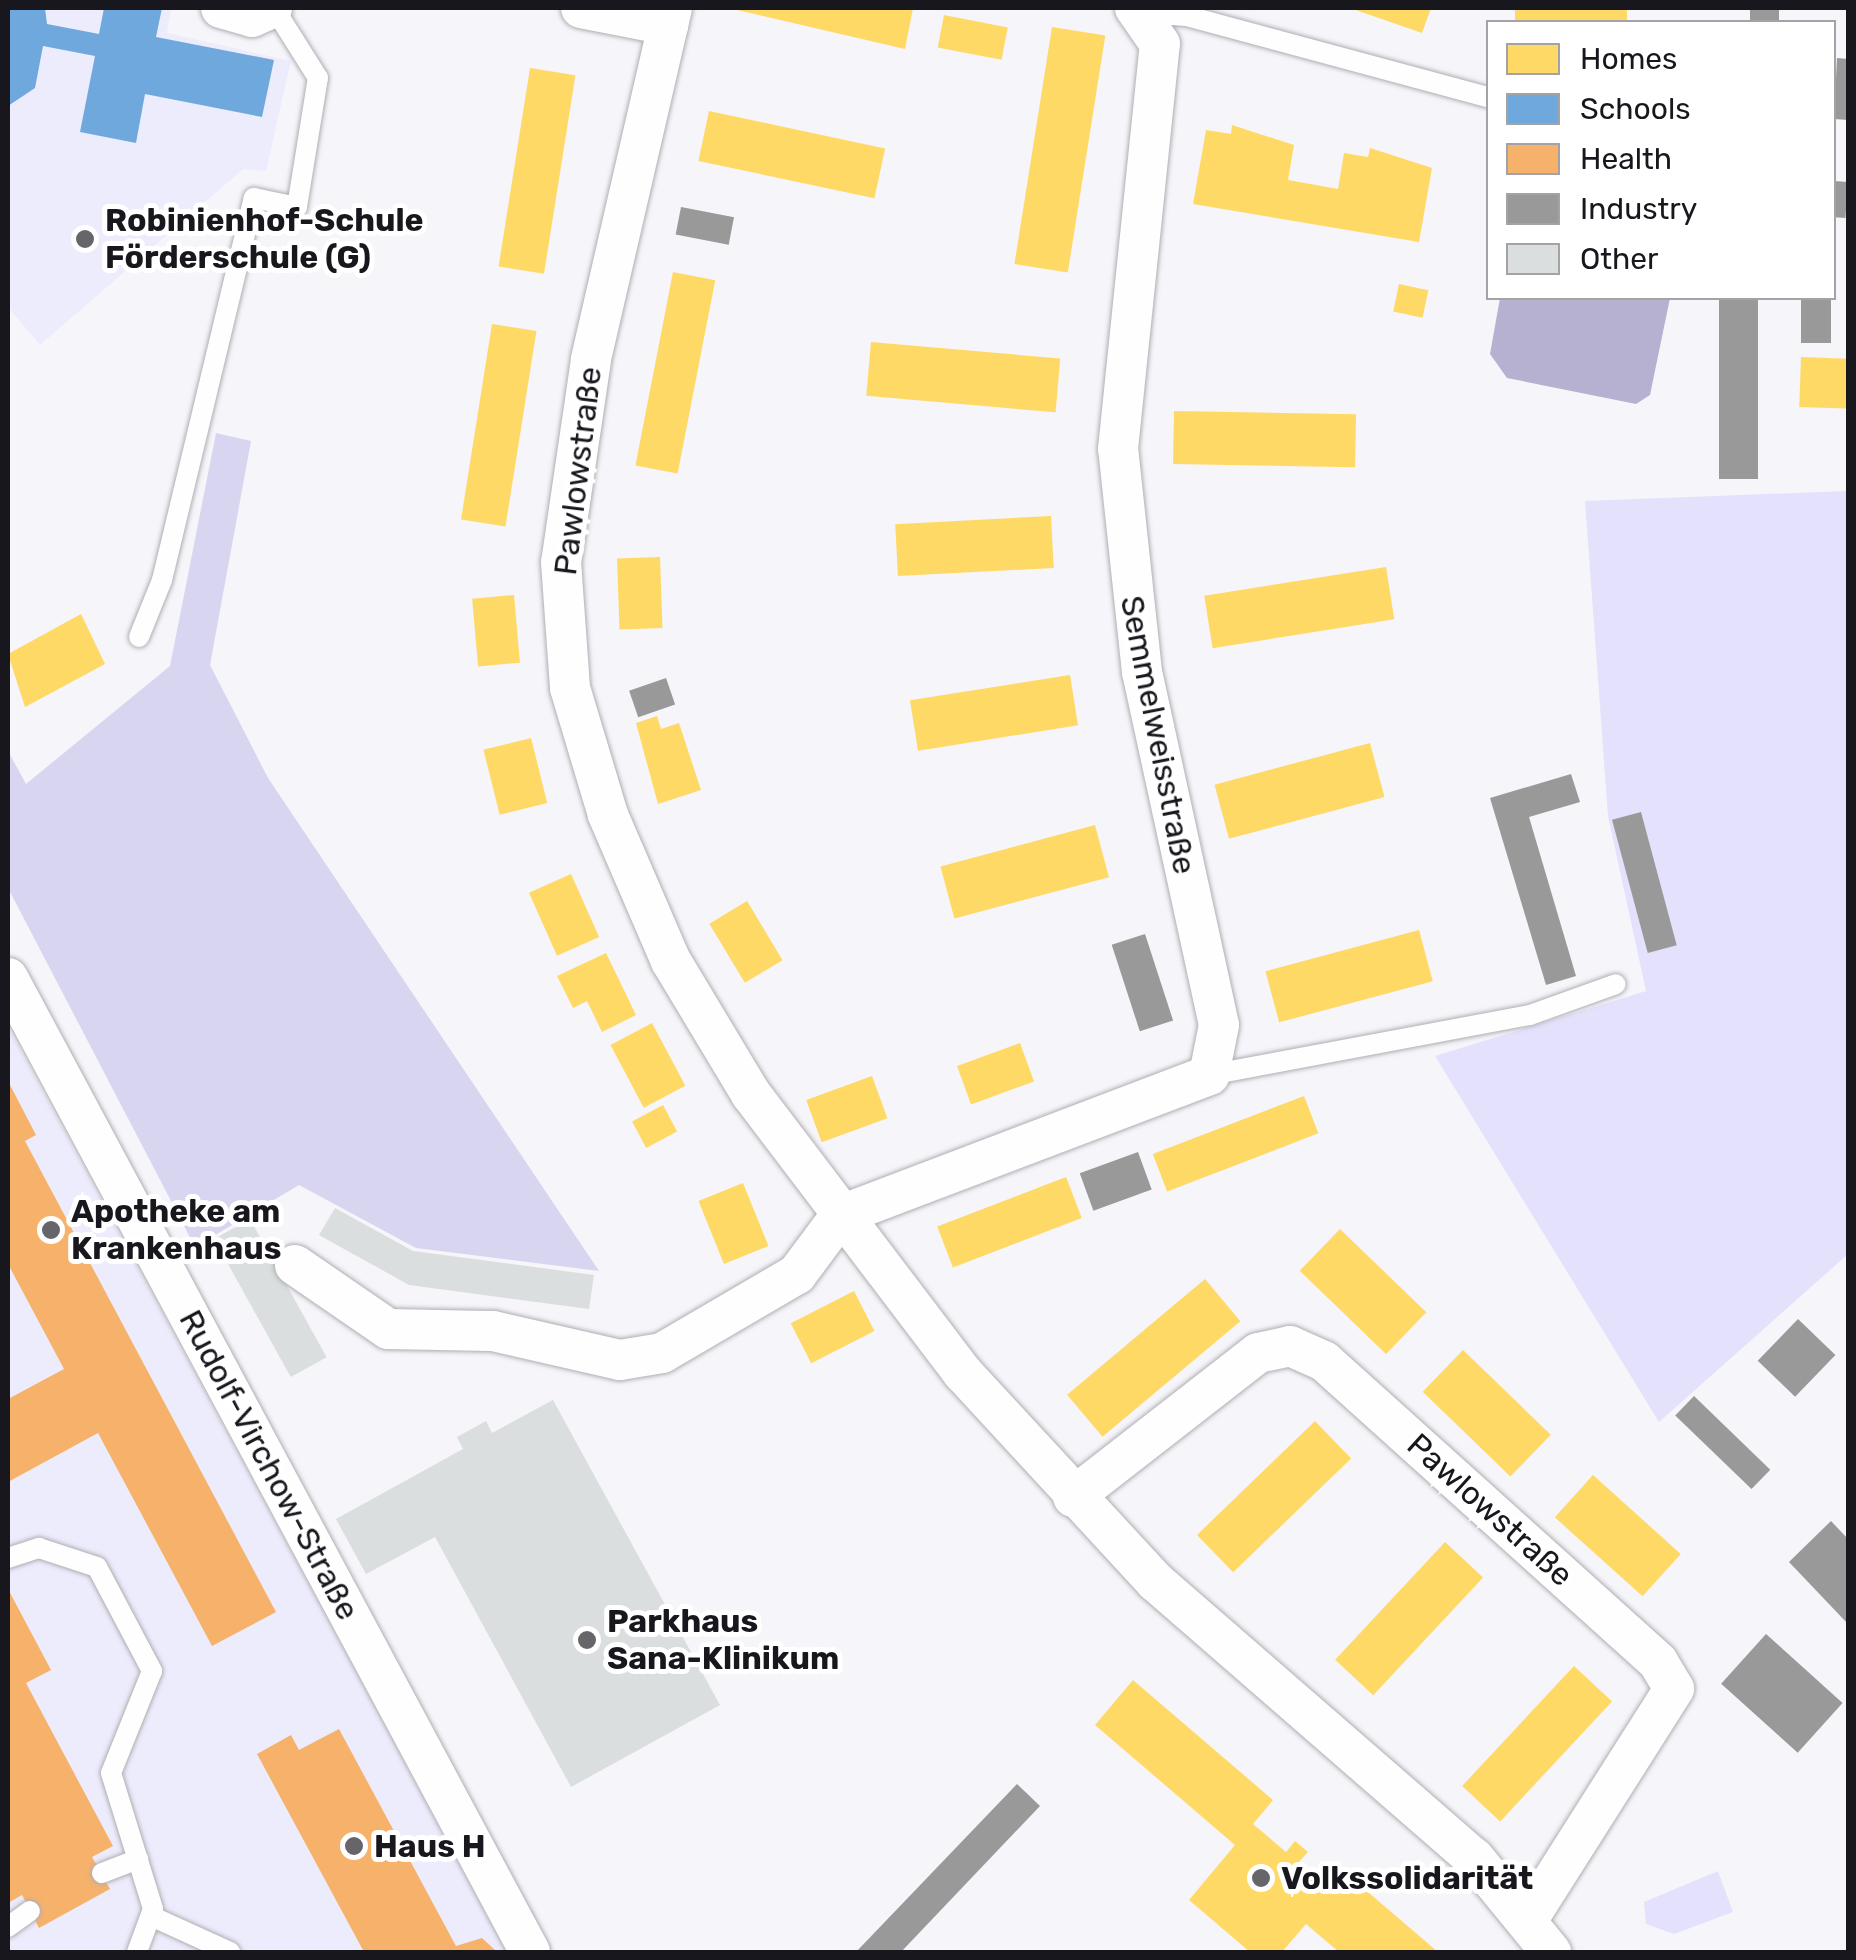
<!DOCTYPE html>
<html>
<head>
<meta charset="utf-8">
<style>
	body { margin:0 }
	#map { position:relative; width:1856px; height:1960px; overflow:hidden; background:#f5f5fa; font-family:Rubik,sans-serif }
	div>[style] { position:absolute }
	.built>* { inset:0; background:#edecfc }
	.green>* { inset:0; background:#e4e1fc }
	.forest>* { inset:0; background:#d8d5f0 }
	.water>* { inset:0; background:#b6b1d1 }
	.homes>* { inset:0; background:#ffd966; transform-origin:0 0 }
	.schools>* { inset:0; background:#6fa8dc }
	.health>* { inset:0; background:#f6b26b }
	.industry>* { inset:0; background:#999; transform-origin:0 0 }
	.building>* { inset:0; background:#dadede; transform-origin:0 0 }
	.roads { filter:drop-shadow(0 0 2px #afaeb3) drop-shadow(0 0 2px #afaeb3) }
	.service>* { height:20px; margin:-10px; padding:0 10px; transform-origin:10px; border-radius:10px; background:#fefefe }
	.minor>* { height:40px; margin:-20px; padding:0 20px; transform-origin:20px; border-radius:20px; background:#fefefe }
	.dots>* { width:28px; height:28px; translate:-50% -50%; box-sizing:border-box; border:5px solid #fff; border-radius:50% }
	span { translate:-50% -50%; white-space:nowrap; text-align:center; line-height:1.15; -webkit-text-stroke:10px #fff; paint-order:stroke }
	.poi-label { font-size:32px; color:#18171d; font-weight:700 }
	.left { translate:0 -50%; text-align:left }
	.street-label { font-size:32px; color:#18171d }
	.frame { position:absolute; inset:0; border:10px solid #18171d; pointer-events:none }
	.legend { position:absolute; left:1486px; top:20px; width:350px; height:280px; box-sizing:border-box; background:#fff; border:2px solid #a3a2a5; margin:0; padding:12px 18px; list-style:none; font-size:30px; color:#18171d }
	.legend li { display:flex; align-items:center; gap:20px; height:50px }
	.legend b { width:50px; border:2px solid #a3a2a5 }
</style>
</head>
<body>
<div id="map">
	<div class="built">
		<div style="clip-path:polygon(8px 8px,171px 8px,167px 33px,291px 61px,266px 171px,243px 169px,40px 345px,8px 307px)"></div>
		<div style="clip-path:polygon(8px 1027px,349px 1659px,506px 1952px,8px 1952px)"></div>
	</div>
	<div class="green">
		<div style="clip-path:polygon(1848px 491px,1848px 1254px,1659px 1422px,1435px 1056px,1646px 991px,1608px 816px,1585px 501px)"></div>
		<div style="clip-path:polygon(1718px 1871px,1733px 1912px,1674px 1934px,1646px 1924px,1644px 1902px)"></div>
	</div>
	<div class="forest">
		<div style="clip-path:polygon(216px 433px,251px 441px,210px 665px,268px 778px,599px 1271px,416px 1248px,299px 1185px,195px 1247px,8px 888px,8px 751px,26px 784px,170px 666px)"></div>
	</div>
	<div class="water">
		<div style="clip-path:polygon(1500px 298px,1670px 298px,1650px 395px,1636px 404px,1507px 378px,1490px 354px)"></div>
	</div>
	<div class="homes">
		<div style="clip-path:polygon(729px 8px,913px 8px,905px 49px)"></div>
		<div style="clip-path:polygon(1350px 8px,1431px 8px,1422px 33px)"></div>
		<div style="left:1515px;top:8px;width:112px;height:14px"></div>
		<div style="left:944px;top:15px;width:65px;height:33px;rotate:11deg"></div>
		<div style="left:1052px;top:27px;width:54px;height:240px;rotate:9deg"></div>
		<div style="left:530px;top:68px;width:46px;height:201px;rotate:9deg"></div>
		<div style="left:709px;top:111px;width:180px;height:51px;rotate:12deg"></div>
		<div style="clip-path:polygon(1232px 125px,1294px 145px,1288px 180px,1338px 189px,1344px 153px,1368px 157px,1370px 148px,1432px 168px,1419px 242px,1193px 204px,1206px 130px,1231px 134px)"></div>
		<div style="left:673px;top:272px;width:43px;height:197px;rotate:11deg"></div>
		<div style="left:1399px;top:284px;width:30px;height:28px;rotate:12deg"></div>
		<div style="left:492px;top:324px;width:45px;height:198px;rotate:9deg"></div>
		<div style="left:871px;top:342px;width:190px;height:54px;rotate:5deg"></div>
		<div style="left:1801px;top:357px;width:47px;height:50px;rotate:2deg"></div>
		<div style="left:1174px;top:411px;width:182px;height:53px;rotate:1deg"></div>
		<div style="left:1051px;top:516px;width:52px;height:156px;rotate:87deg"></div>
		<div style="left:660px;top:557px;width:71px;height:43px;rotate:88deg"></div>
		<div style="left:1386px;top:567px;width:53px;height:184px;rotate:81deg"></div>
		<div style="left:514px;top:595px;width:68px;height:42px;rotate:85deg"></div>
		<div style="clip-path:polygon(81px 614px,105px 664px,25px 707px,8px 654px)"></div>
		<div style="left:1070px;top:675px;width:51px;height:162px;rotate:81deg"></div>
		<div style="clip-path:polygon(657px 716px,661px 729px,679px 723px,701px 790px,658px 804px,636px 723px)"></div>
		<div style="left:531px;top:738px;width:67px;height:49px;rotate:76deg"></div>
		<div style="left:1370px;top:743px;width:56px;height:161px;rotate:75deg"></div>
		<div style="left:1095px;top:825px;width:54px;height:160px;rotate:75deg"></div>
		<div style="left:571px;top:874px;width:69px;height:46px;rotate:66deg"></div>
		<div style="left:747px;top:901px;width:69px;height:44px;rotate:59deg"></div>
		<div style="left:1419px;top:930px;width:53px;height:159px;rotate:75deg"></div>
		<div style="clip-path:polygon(606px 953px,636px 1015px,602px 1032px,587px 1001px,573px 1008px,557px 976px)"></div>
		<div style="left:652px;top:1023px;width:71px;height:47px;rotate:62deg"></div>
		<div style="left:1020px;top:1043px;width:41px;height:67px;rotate:70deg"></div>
		<div style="left:872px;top:1076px;width:45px;height:70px;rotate:70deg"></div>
		<div style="left:1304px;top:1096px;width:40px;height:162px;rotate:69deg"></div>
		<div style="left:663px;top:1105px;width:30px;height:35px;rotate:62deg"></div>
		<div style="left:1066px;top:1177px;width:44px;height:138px;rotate:69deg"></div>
		<div style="left:743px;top:1183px;width:68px;height:48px;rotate:68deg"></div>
		<div style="left:1340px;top:1229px;width:120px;height:58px;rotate:44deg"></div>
		<div style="left:1205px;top:1279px;width:55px;height:180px;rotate:50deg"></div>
		<div style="left:854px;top:1291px;width:45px;height:71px;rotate:63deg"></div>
		<div style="left:1463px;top:1350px;width:122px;height:58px;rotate:44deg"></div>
		<div style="left:1315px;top:1421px;width:52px;height:164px;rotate:46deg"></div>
		<div style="left:1593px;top:1475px;width:118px;height:57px;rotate:42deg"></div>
		<div style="left:1445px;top:1542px;width:52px;height:161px;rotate:43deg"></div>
		<div style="left:1574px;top:1666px;width:52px;height:164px;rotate:43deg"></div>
		<div style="clip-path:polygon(1133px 1680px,1273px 1800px,1253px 1824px,1286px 1852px,1295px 1841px,1308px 1852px,1298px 1863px,1333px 1893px,1348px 1875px,1438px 1952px,1339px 1952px,1306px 1924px,1282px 1952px,1250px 1952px,1189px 1900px,1235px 1845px,1095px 1725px)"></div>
	</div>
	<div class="schools">
		<div style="clip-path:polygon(8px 8px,45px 8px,47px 24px,99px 34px,104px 8px,162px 8px,156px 37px,274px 60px,262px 117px,145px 94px,136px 143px,80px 132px,95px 56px,43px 46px,35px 88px,8px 106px)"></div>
	</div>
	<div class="health">
		<div style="clip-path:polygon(8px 1081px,36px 1135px,25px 1141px,276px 1612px,212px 1646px,98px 1433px,8px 1482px,8px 1399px,64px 1369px,8px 1264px)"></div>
		<div style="clip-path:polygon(8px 1589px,51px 1670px,26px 1683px,113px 1846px,92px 1857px,110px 1889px,39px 1928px,22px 1895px,8px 1903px)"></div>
		<div style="clip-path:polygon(339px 1729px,456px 1946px,482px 1938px,497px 1952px,364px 1952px,257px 1754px,291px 1735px,299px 1750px)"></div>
	</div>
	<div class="industry">
		<div style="left:1750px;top:8px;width:29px;height:14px"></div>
		<div style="clip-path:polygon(1837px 58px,1848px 59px,1848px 120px,1834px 119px)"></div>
		<div style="left:1834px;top:181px;width:14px;height:36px;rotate:4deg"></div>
		<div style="left:681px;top:207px;width:54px;height:28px;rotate:11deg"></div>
		<div style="left:1719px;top:298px;width:39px;height:181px"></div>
		<div style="left:1801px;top:298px;width:30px;height:45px"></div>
		<div style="left:666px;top:678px;width:28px;height:39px;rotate:71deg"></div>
		<div style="clip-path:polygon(1571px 774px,1580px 802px,1529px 817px,1576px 976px,1546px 985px,1490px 798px)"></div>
		<div style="left:1641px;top:812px;width:138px;height:30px;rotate:75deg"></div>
		<div style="left:1145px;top:934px;width:91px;height:35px;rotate:72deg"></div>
		<div style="left:1138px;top:1152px;width:40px;height:62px;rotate:70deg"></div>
		<div style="left:1798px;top:1319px;width:52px;height:58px;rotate:44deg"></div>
		<div style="left:1694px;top:1396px;width:106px;height:27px;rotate:44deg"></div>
		<div style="clip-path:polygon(1831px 1521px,1848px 1539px,1848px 1624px,1789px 1562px)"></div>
		<div style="left:1766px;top:1634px;width:103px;height:67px;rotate:42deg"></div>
		<div style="clip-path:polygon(1017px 1784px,1040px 1806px,901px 1952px,856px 1952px)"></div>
	</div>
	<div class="building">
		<div style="clip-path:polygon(335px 1208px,413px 1251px,594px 1275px,589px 1309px,409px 1285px,319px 1235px)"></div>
		<div style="left:250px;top:1219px;width:158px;height:41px;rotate:61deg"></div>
		<div style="clip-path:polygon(553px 1400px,720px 1705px,571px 1787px,435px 1537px,366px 1574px,336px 1519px,463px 1449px,457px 1437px,486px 1421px,492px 1433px)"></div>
	</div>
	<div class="roads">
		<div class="service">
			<div style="left:1142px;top:13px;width:45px;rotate:3.8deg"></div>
			<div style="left:1187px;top:16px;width:312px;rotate:15.1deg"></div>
			<div style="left:139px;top:637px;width:61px;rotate:-68deg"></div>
			<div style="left:162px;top:580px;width:393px;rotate:-76.5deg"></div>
			<div style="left:254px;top:198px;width:44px;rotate:11.8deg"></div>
			<div style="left:297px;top:207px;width:131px;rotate:-80.8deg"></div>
			<div style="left:318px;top:78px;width:83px;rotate:-122.2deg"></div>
			<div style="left:1209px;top:1075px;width:327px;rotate:-10.6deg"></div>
			<div style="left:1530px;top:1015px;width:91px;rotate:-19.8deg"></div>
			<div style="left:8px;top:1558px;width:33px;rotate:-18deg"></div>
			<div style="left:39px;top:1548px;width:61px;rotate:18.1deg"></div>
			<div style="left:97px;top:1567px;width:118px;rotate:62.1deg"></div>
			<div style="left:152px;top:1671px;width:110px;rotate:111.9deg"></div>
			<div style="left:111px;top:1773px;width:142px;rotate:72.8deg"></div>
			<div style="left:153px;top:1909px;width:46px;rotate:110.4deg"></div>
			<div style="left:102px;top:1873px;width:39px;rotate:-21deg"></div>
			<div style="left:151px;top:1916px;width:87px;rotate:24.5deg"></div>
			<div style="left:8px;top:1927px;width:27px;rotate:-36deg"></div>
		</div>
		<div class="minor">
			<div style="left:221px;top:8px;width:32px;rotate:16deg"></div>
			<div style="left:252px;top:17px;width:22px;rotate:-24deg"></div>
			<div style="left:581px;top:8px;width:89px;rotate:11.1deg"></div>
			<div style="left:672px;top:8px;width:361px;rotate:103deg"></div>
			<div style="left:591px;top:360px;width:204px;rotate:98.4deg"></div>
			<div style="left:561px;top:562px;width:126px;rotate:85.9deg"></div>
			<div style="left:570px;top:688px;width:133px;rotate:73.3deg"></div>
			<div style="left:608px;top:815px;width:159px;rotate:66.7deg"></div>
			<div style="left:671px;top:961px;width:155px;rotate:59deg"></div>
			<div style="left:751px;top:1094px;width:349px;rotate:52.8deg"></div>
			<div style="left:962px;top:1372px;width:286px;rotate:47.3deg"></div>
			<div style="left:1156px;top:1582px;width:421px;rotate:41deg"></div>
			<div style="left:1474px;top:1858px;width:122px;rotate:50.7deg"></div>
			<div style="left:8px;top:978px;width:1105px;rotate:61.81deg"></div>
			<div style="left:295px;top:1265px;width:113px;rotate:34.5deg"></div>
			<div style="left:388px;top:1329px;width:105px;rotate:1.1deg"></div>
			<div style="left:493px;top:1331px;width:130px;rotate:12.9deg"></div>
			<div style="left:620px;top:1360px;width:43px;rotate:-9.5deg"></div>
			<div style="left:662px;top:1353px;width:156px;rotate:-30.3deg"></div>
			<div style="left:797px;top:1274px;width:74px;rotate:-53.3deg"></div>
			<div style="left:841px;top:1215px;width:394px;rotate:-20.8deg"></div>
			<div style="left:1209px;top:1075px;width:51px;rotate:-78.7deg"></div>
			<div style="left:1219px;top:1025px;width:361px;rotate:-102.3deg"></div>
			<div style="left:1142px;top:672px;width:224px;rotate:-96.1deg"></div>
			<div style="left:1118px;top:449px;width:407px;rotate:-84.1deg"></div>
			<div style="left:1160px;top:44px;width:44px;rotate:-124.8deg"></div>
			<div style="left:1073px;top:1497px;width:234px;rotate:-37.9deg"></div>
			<div style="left:1258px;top:1353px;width:33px;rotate:-12deg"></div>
			<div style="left:1290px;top:1346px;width:37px;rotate:24deg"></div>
			<div style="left:1324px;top:1361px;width:450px;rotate:42deg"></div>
			<div style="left:1658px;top:1662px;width:31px;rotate:59deg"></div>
			<div style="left:1674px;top:1689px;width:269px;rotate:122.4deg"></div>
		</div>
	</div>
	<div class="dots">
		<div style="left:85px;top:239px;background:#65656a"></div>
		<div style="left:51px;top:1230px;background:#65656a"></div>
		<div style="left:587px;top:1640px;background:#65656a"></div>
		<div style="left:354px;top:1846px;background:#65656a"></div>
		<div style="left:1261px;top:1878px;background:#65656a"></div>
	</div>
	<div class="poi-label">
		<span class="left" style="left:105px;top:239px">Robinienhof-Schule<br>Förderschule (G)</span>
		<span class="left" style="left:71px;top:1230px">Apotheke am<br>Krankenhaus</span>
		<span class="left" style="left:607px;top:1640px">Parkhaus<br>Sana-Klinikum</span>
		<span class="left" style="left:374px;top:1846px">Haus H</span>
		<span class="left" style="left:1281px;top:1878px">Volkssolidarität</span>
	</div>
	<div class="street-label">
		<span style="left:578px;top:471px;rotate:-83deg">Pawlowstraße</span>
		<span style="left:1158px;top:735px;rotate:79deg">Semmelweisstraße</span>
		<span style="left:269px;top:1465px;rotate:62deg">Rudolf-Virchow-Straße</span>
		<span style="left:1490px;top:1510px;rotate:42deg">Pawlowstraße</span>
	</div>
	<div class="frame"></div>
	<ul class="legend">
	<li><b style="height:28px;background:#ffd966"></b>Homes</li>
	<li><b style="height:28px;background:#6fa8dc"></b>Schools</li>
	<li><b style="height:28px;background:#f6b26b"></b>Health</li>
	<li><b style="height:28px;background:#999"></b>Industry</li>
	<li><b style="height:28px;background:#dadede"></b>Other</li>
	</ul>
</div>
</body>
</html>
